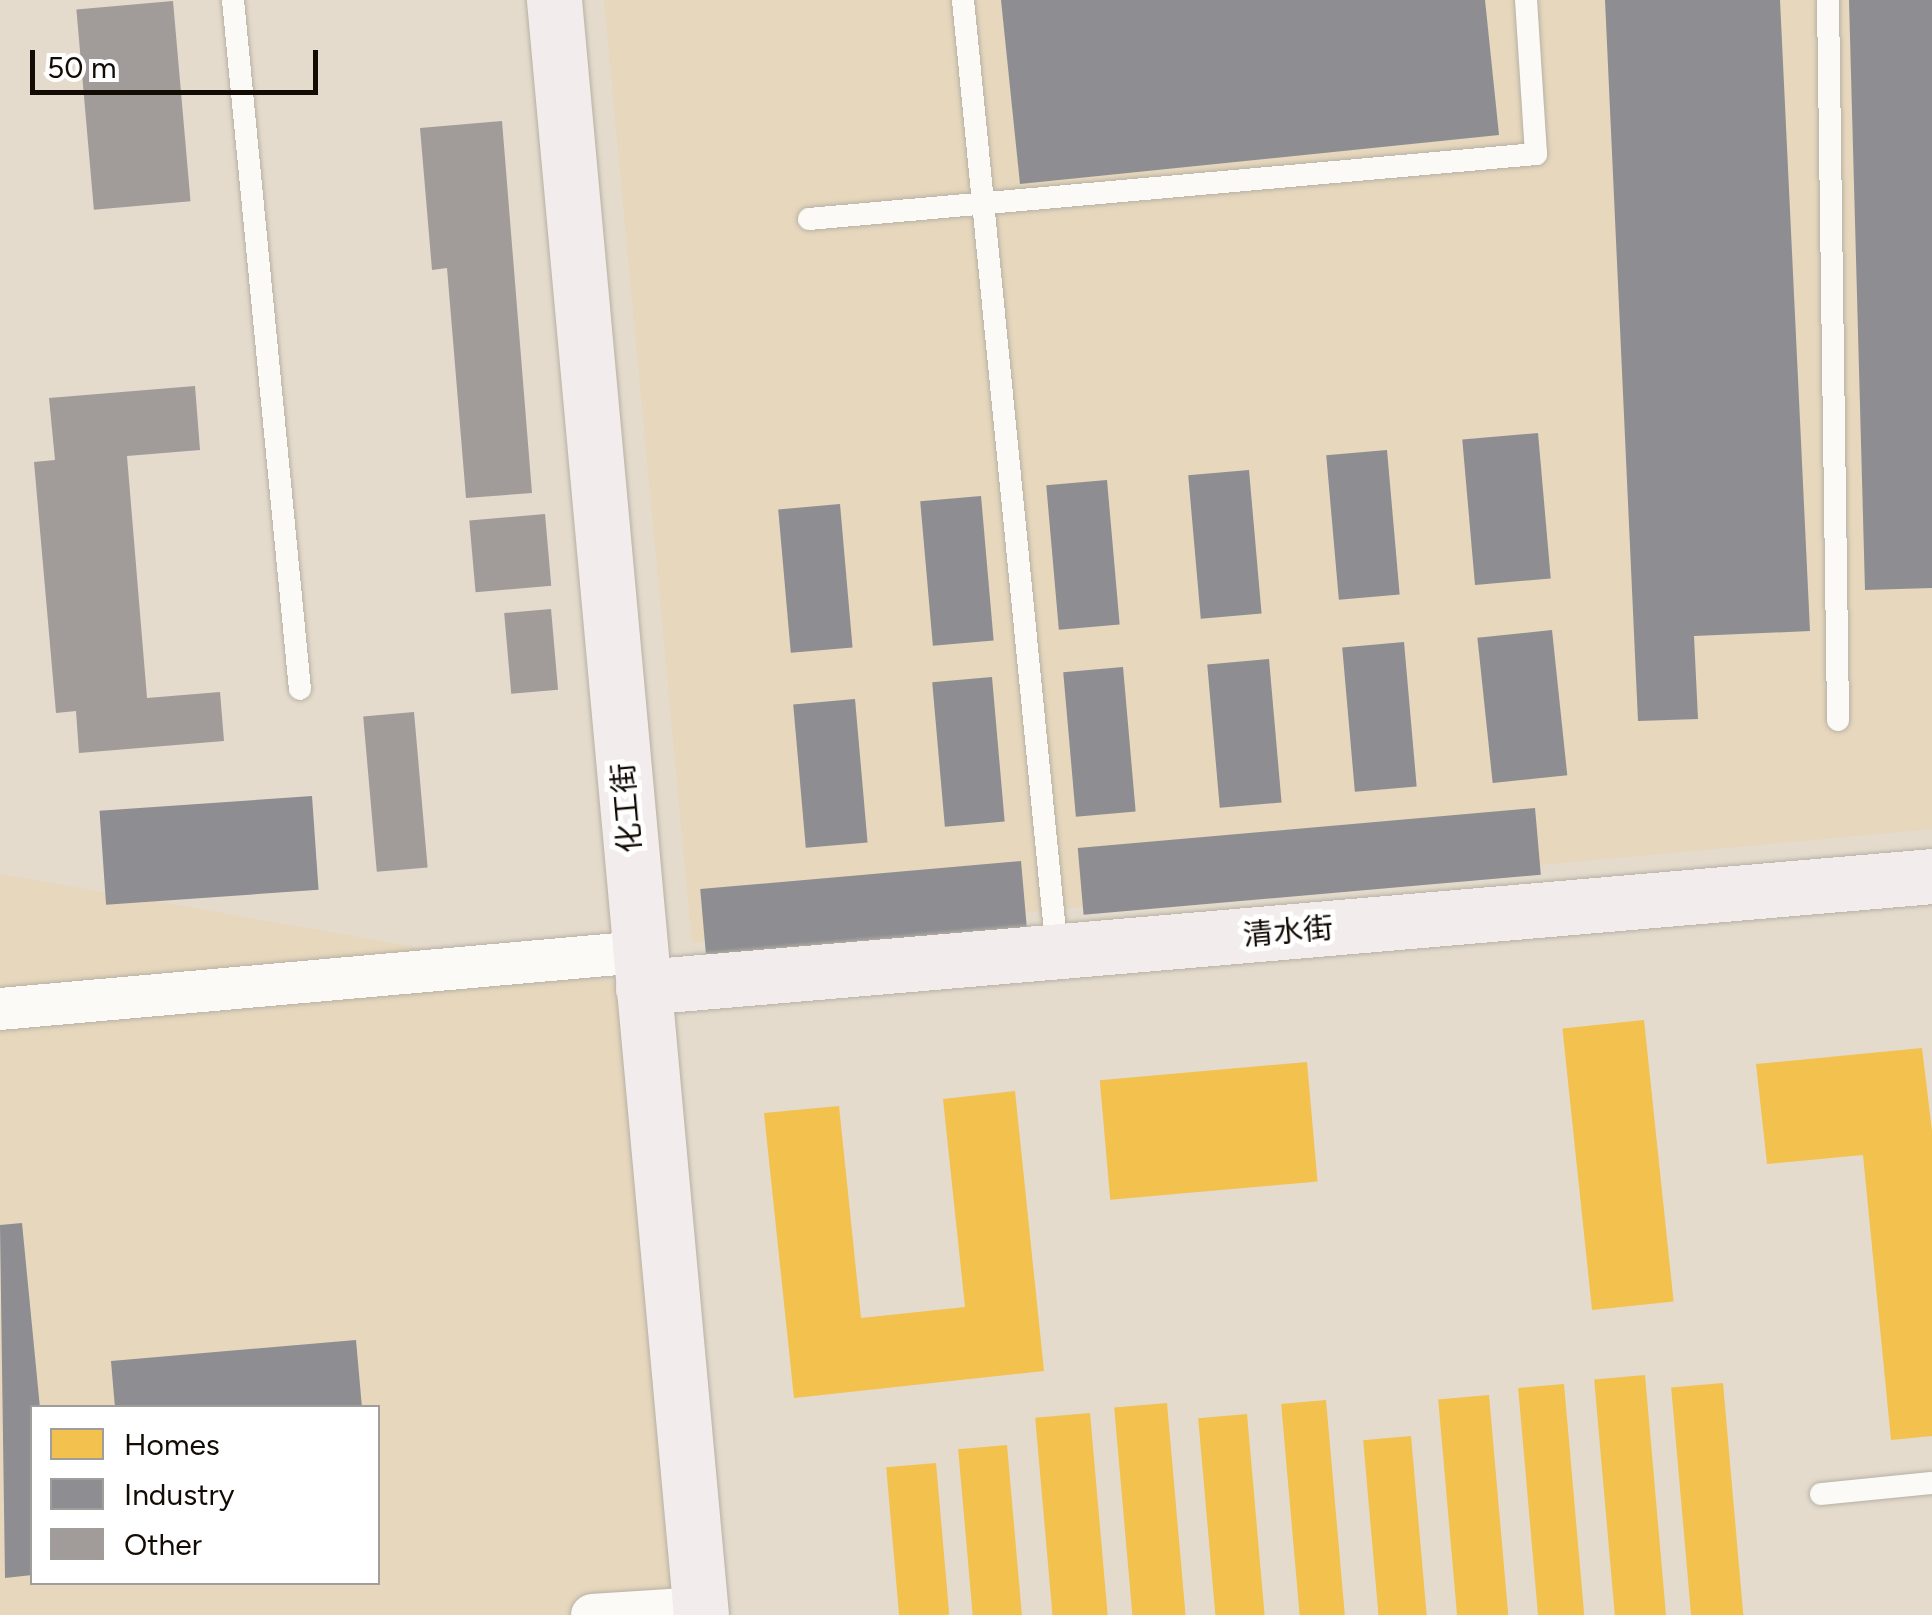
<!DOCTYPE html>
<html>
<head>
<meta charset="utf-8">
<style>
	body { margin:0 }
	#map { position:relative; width:1932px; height:1615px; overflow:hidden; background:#e4dbcc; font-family:Figtree,"Noto Sans SC",sans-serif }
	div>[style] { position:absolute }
	.built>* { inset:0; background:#e6d7bd }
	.homes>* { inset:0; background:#f2c14e; transform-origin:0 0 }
	.industry>* { inset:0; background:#8d8d92; transform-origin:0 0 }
	.building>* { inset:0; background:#a19b9a; transform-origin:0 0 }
	.roads { filter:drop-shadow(0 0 2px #b7b1a4) drop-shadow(0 0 2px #b7b1a4) }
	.lane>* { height:22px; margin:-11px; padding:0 11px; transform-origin:11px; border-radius:11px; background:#fbfaf7 }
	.street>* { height:42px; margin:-21px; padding:0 21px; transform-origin:21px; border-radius:21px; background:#fbfaf7 }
	.secondary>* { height:55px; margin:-27.5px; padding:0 27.5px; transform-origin:27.5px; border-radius:27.5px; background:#f2edec }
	span { translate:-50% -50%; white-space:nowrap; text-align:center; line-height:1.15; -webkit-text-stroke:10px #fff; paint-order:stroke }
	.street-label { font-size:30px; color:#120c04 }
	.legend { position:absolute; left:30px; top:1405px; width:350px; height:180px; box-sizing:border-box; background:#fff; border:2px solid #a09e9b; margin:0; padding:12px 18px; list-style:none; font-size:30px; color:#120c04 }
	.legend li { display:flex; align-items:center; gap:20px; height:50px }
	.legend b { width:50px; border:2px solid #a09e9b }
	.scale { position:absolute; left:30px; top:50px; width:288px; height:45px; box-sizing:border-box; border:5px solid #120c04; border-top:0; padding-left:12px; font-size:30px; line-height:35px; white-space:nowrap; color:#120c04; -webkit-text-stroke:8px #fff; paint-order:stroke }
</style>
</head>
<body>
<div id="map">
	<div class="built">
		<div style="clip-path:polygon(604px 0,1932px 0,1932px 829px,692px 943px)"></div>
		<div style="clip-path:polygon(evenodd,0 874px,643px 987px,702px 1615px,0 1615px,0 874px,32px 1408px,378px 1408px,378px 1582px,32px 1582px,32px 1408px)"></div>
	</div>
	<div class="homes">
		<div style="left:1644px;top:1020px;width:283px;height:82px;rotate:84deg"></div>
		<div style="clip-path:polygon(1922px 1048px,1932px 1131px,1932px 1436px,1891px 1440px,1863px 1155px,1767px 1164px,1756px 1064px)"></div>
		<div style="left:1307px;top:1062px;width:120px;height:208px;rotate:85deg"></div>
		<div style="clip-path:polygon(1015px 1091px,1044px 1371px,794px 1398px,764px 1113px,839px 1106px,861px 1318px,965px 1307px,943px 1099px)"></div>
		<div style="left:1645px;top:1375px;width:241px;height:51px;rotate:85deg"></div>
		<div style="left:1723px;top:1383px;width:233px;height:52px;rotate:85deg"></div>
		<div style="left:1564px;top:1384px;width:232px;height:46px;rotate:85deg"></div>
		<div style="left:1489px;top:1395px;width:221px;height:51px;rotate:85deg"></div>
		<div style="left:1326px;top:1400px;width:216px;height:45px;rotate:85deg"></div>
		<div style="left:1167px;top:1403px;width:213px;height:53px;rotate:85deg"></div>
		<div style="left:1090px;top:1413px;width:203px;height:55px;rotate:85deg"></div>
		<div style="left:1247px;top:1414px;width:202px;height:49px;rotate:85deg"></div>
		<div style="left:1411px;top:1436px;width:180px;height:48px;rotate:85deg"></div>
		<div style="left:1007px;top:1445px;width:171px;height:49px;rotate:85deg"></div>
		<div style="left:936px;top:1463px;width:152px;height:50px;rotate:85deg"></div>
	</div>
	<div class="industry">
		<div style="clip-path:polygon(1001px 0,1485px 0,1499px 135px,1020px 184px)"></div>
		<div style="clip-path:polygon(1605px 0,1780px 0,1810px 631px,1694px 636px,1698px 719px,1638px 721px)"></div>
		<div style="clip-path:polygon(1849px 0,1932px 0,1932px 588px,1865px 590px)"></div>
		<div style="left:1538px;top:433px;width:146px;height:76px;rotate:85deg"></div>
		<div style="left:1387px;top:450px;width:145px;height:61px;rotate:85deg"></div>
		<div style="left:1249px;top:470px;width:144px;height:61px;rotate:85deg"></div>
		<div style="left:1107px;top:480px;width:145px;height:61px;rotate:85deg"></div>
		<div style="left:981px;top:496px;width:145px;height:61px;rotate:85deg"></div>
		<div style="left:840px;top:504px;width:144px;height:62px;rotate:85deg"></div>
		<div style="left:1552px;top:630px;width:146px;height:75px;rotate:84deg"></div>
		<div style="left:1404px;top:642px;width:145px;height:62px;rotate:85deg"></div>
		<div style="left:1269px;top:659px;width:144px;height:62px;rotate:85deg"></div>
		<div style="left:1123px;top:667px;width:145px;height:60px;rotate:85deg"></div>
		<div style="left:992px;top:677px;width:145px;height:60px;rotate:85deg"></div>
		<div style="left:855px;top:699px;width:144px;height:62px;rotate:85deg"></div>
		<div style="left:312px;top:796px;width:94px;height:213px;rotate:86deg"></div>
		<div style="left:1535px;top:808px;width:67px;height:459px;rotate:85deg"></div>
		<div style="left:1021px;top:861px;width:67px;height:322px;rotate:85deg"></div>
		<div style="clip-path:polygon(22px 1223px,40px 1408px,32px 1408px,32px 1575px,5px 1578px,0 1225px)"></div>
		<div style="clip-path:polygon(356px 1340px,362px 1408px,115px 1408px,111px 1361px)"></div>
	</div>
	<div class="building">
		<div style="left:173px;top:1px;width:201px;height:97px;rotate:85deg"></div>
		<div style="clip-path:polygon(502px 121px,532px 493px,466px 498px,447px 268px,432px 270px,420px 128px)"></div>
		<div style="clip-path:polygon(195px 386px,200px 450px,127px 456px,147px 698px,220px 692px,224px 741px,79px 753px,76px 711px,56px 713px,34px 462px,55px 460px,49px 398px)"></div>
		<div style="left:545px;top:514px;width:72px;height:76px;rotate:85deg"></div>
		<div style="left:551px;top:609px;width:81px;height:47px;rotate:85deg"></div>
		<div style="left:414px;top:712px;width:156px;height:51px;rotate:85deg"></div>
	</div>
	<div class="roads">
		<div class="lane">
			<div style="left:233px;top:0;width:692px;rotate:84.45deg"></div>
			<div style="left:963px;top:0;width:956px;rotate:84.36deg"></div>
			<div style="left:1828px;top:0;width:720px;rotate:89.2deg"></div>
			<div style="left:809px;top:219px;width:730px;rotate:-5.11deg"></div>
			<div style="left:1536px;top:154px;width:154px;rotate:-93.7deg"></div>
			<div style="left:1821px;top:1494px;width:112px;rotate:-5.7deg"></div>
		</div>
		<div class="street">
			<div style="left:0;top:1009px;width:643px;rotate:-5.09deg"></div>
			<div style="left:592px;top:1615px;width:109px;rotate:-3.7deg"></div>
		</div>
		<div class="secondary">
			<div style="left:554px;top:0;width:1622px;rotate:84.8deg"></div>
			<div style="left:643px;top:987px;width:1294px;rotate:-4.92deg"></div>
		</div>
	</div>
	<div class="street-label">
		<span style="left:627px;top:808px;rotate:-95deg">化工街</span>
		<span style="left:1288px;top:932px;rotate:-5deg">清水街</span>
	</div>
	<ul class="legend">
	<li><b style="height:28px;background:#f2c14e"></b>Homes</li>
	<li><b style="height:28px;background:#8d8d92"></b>Industry</li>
	<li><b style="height:28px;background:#a19b9a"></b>Other</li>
	</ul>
	<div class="scale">50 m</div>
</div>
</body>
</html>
